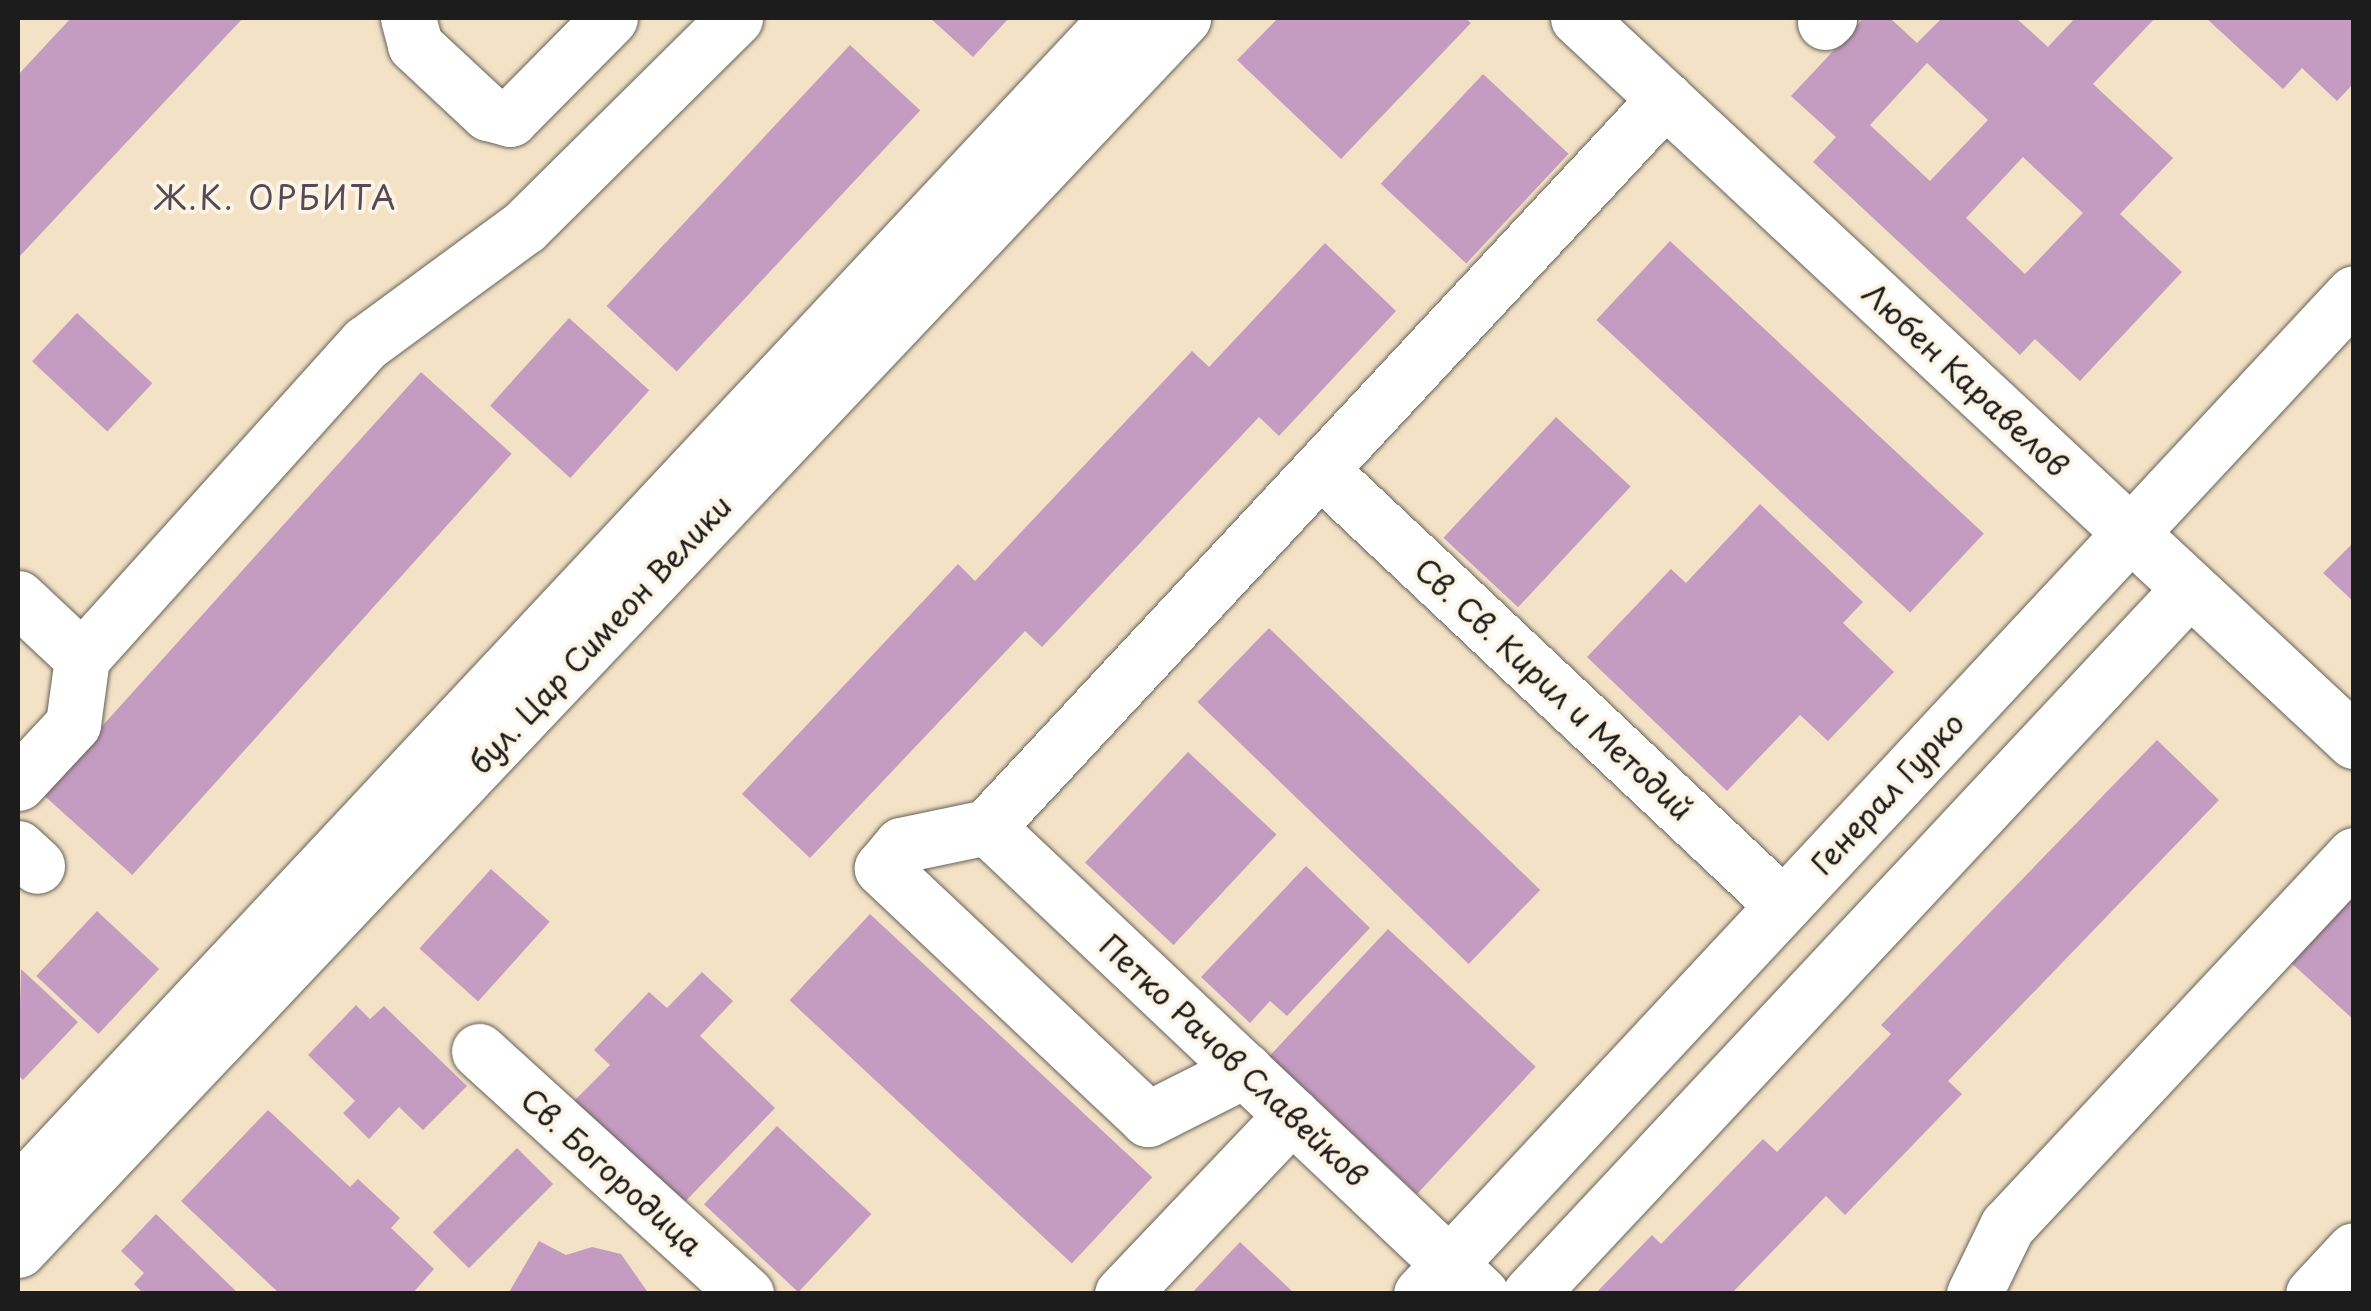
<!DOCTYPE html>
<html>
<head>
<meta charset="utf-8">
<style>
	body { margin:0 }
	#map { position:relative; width:2371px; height:1311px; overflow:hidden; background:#f3e2c6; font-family:"Playpen Sans",sans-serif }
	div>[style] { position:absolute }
	.building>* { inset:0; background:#c59cc1; transform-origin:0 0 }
	.roads { filter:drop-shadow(0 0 2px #676158) drop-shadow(0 0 2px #676158) }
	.minor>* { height:55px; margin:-27.5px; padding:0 27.5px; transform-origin:27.5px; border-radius:27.5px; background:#fff }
	.major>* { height:55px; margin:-27.5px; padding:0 27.5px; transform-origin:27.5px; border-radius:27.5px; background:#fff }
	span { translate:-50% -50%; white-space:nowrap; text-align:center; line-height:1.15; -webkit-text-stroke:8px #fcf5e5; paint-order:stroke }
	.street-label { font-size:30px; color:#1c1c1c }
	.neighbourhood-label { font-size:32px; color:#574956; letter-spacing:2.5px }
	.frame { position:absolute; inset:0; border:20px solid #1c1c1c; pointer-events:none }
</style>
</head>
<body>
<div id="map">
	<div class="building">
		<div style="clip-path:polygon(71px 18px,243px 18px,18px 258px,18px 75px)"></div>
		<div style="clip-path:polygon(930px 18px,1009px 18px,973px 57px)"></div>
		<div style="clip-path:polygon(1278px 18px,1465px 18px,1471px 23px,1341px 159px,1237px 60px)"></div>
		<div style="clip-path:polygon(evenodd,1864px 18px,1890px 18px,1917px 43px,1942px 18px,2016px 18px,2048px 47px,2075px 18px,2155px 18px,2093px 84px,2173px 158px,2120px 214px,2182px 272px,2080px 381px,2035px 339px,2020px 355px,1813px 162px,1836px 137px,1791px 96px,1864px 18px,1927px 63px,1988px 120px,1930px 181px,1870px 125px,1927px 63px,1864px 18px,2023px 157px,2083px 213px,2025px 274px,1966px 218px,2023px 157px)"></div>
		<div style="clip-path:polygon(2206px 18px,2354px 18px,2354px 83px,2337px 101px,2302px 68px,2283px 89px)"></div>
		<div style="left:850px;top:45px;width:96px;height:357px;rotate:43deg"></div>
		<div style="left:1483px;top:74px;width:117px;height:150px;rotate:43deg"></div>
		<div style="left:1670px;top:241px;width:429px;height:108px;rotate:43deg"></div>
		<div style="clip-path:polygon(1325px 243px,1396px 311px,1279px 436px,1259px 417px,1042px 647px,1025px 631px,810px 858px,742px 794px,958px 564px,975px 581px,1192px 351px,1209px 367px)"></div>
		<div style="left:77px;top:313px;width:103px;height:66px;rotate:43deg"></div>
		<div style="left:569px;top:318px;width:108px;height:118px;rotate:42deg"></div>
		<div style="left:421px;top:372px;width:122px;height:567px;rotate:42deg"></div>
		<div style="left:1556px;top:417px;width:102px;height:165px;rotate:43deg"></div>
		<div style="clip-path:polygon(1760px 504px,1863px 602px,1843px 623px,1894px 672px,1828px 741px,1800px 715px,1727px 791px,1587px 657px,1671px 569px,1686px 583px)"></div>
		<div style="clip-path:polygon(2354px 542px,2354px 602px,2323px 573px)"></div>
		<div style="left:1269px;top:628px;width:377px;height:103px;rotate:44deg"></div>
		<div style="clip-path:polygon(2157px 740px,2219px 800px,1948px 1081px,1962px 1094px,1845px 1215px,1826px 1196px,1731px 1294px,1595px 1294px,1652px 1235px,1661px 1244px,1763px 1139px,1777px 1152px,1891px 1034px,1881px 1025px)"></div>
		<div style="left:1188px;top:752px;width:121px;height:151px;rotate:43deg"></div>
		<div style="clip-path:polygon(1306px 866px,1370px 928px,1287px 1016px,1270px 1001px,1250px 1023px,1201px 977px)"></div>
		<div style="left:491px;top:869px;width:79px;height:107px;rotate:42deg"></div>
		<div style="clip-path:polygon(2354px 890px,2354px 1020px,2288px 960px)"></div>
		<div style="left:97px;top:911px;width:85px;height:89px;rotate:43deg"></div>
		<div style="left:870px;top:914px;width:386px;height:118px;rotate:43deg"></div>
		<div style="left:1388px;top:929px;width:202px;height:174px;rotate:43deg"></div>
		<div style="clip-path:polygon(21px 969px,78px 1022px,23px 1080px,18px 1075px)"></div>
		<div style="clip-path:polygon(702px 972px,733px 1001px,700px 1036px,775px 1108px,681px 1206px,573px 1102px,610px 1065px,594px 1050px,649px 992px,667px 1008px)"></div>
		<div style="clip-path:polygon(356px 1005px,370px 1019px,384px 1006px,467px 1086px,423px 1130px,399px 1107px,369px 1139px,343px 1113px,355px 1101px,308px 1055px)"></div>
		<div style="clip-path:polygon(268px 1110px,350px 1187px,358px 1179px,400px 1218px,391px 1228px,434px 1269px,412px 1294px,280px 1294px,181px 1201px)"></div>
		<div style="left:777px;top:1126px;width:129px;height:107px;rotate:43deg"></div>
		<div style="left:517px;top:1148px;width:51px;height:119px;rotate:45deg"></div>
		<div style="clip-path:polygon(156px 1214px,239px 1294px,144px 1294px,134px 1284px,144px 1273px,121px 1251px)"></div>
		<div style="clip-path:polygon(539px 1241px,566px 1255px,592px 1247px,621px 1254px,649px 1294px,508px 1294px)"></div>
		<div style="clip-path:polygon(1240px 1242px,1295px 1294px,1191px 1294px)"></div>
	</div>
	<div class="roads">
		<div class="minor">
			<div style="left:408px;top:18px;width:28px;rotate:75deg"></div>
			<div style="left:415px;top:45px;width:100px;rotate:43deg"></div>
			<div style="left:488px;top:113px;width:23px;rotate:15deg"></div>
			<div style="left:510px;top:119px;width:142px;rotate:-45.3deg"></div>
			<div style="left:1578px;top:18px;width:1061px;rotate:42.98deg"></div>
			<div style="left:1825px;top:22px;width:6px;rotate:-45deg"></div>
			<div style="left:1325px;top:474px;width:629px;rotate:43.26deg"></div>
			<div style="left:18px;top:598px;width:88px;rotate:43.2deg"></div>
			<div style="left:18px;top:783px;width:81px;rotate:-47deg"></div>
			<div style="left:73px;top:724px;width:67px;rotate:-82.2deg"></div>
			<div style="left:82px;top:658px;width:424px;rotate:-48deg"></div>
			<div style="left:366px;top:343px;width:196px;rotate:-36.3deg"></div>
			<div style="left:524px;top:227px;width:297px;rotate:-44.7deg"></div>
			<div style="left:987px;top:827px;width:680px;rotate:43.39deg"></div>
			<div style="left:18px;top:848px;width:26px;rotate:43deg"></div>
			<div style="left:479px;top:1051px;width:361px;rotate:42.3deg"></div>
			<div style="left:1245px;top:1070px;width:109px;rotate:153.2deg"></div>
			<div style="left:1148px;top:1119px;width:366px;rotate:-136.7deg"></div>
			<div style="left:882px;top:868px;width:30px;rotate:-50deg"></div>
			<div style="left:901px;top:845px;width:88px;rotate:-11.8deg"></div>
			<div style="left:987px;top:827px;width:995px;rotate:-47.04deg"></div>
			<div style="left:1122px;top:1294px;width:247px;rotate:-46.5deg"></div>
			<div style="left:1421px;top:1294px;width:1368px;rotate:-47.01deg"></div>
			<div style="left:1530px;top:1294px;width:966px;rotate:-46.93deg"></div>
			<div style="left:1974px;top:1294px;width:76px;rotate:-64.1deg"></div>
			<div style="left:2007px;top:1226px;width:508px;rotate:-46.91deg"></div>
			<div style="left:2313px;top:1294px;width:60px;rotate:-47deg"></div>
		</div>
		<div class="major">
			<div style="left:18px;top:1193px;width:1609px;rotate:-46.91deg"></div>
			<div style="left:18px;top:1250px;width:1696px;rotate:-46.6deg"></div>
		</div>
	</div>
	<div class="street-label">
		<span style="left:1966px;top:379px;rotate:43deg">Любен Каравелов</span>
		<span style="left:600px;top:634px;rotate:-47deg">бул. Цар Симеон Велики</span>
		<span style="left:1554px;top:689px;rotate:43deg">Св. Св. Кирил и Методий</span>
		<span style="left:1887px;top:793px;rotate:-47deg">Генерал Гурко</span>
		<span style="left:1234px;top:1060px;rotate:43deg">Петко Рачов Славейков</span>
		<span style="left:612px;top:1172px;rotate:42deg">Св. Богородица</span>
	</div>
	<div class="neighbourhood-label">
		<span style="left:276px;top:197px">Ж.К. ОРБИТА</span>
	</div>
	<div class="frame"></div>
</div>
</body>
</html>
